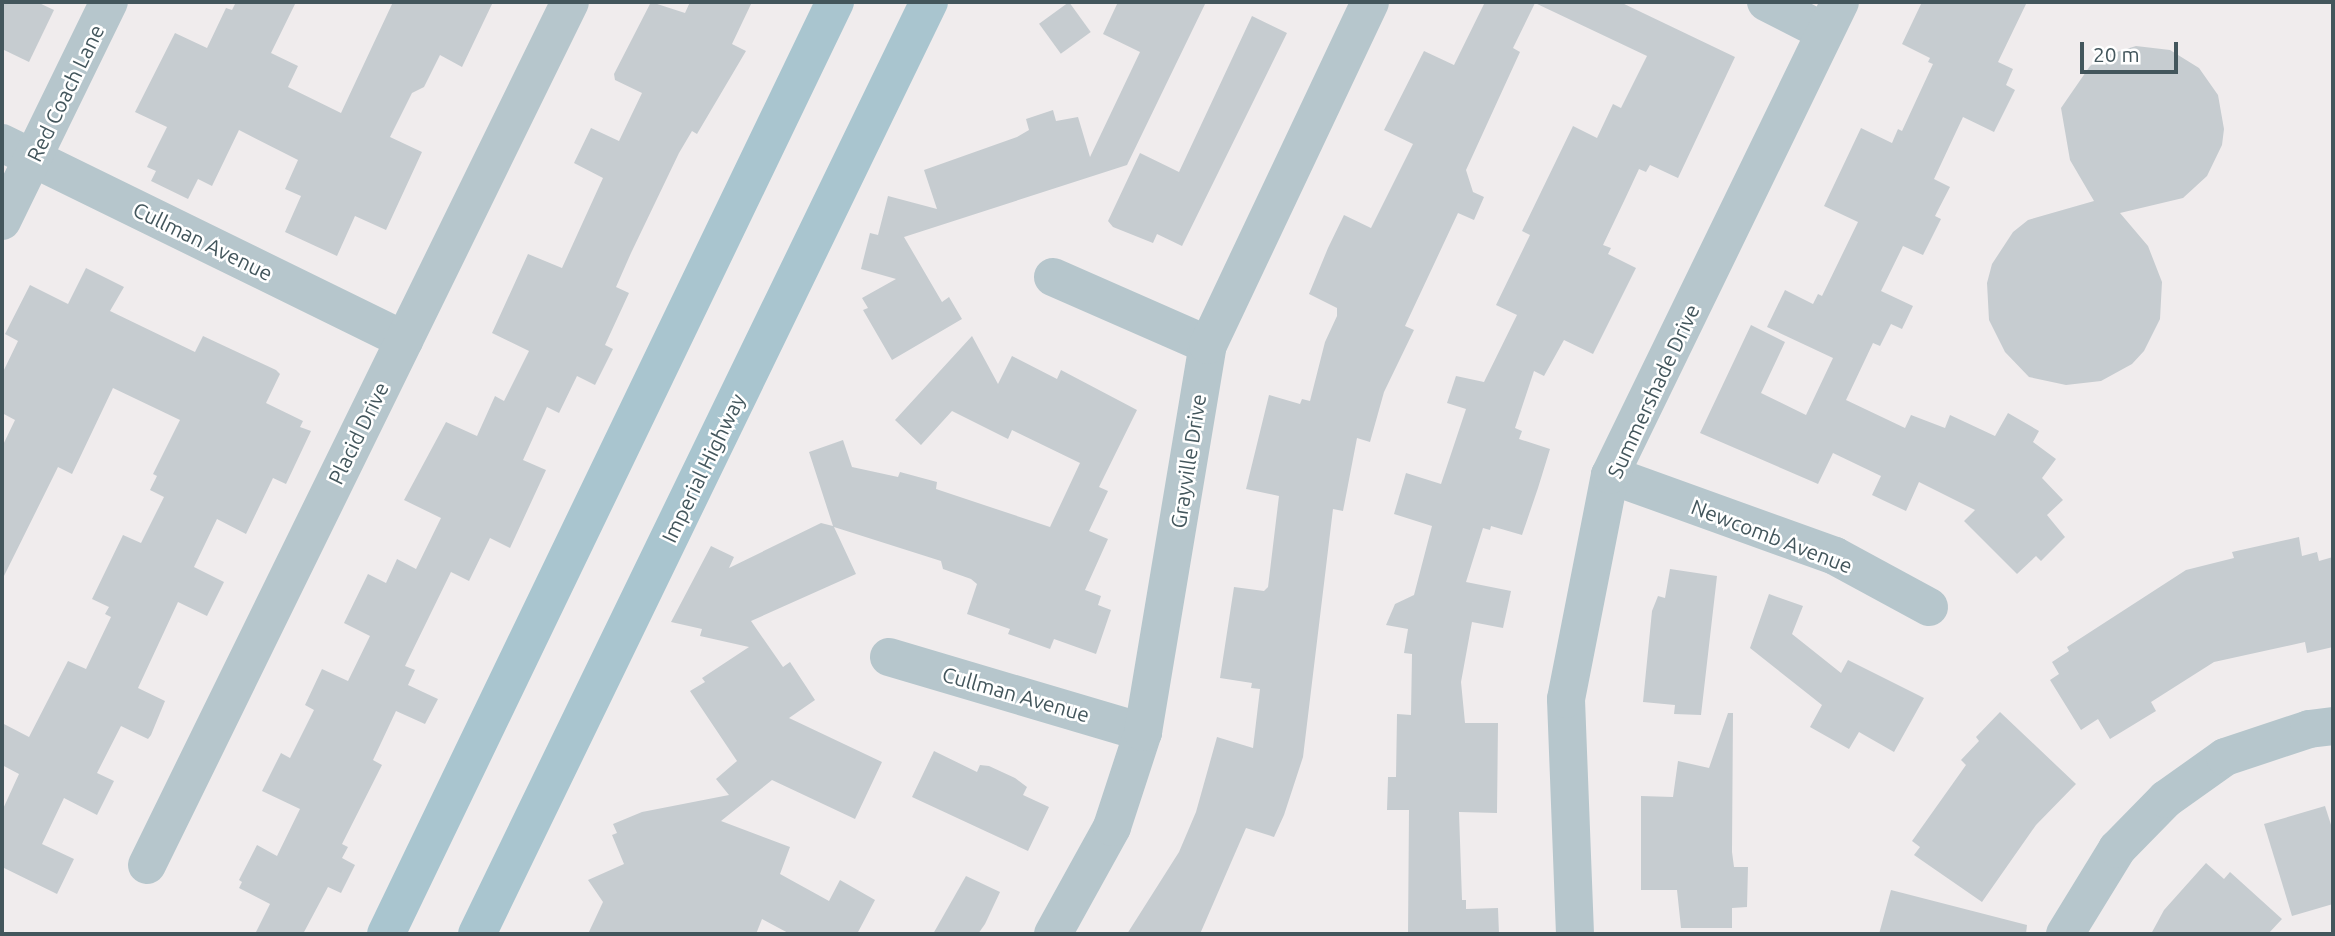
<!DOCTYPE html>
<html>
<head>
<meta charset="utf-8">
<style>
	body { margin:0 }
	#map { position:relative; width:2335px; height:936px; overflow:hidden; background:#f0eced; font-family:Ubuntu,sans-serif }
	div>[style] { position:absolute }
	.building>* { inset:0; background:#c6ccd0; transform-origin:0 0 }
	.minor>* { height:38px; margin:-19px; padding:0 19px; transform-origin:19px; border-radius:19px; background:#b6c6cc }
	.major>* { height:38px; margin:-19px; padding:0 19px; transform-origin:19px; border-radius:19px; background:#a9c5cf }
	span { translate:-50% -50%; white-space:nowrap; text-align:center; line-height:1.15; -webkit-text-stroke:5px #fff; paint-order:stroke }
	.street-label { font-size:21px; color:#43565c }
	.frame { position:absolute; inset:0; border:4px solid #43565c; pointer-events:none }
	.scale { position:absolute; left:2080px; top:42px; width:98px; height:32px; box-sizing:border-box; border:4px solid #43565c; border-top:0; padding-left:9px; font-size:21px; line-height:24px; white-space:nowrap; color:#43565c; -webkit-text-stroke:5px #fff; paint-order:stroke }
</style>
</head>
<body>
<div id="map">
	<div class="building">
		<div style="clip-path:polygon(2px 2px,37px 2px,54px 10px,29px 62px,2px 49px)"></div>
		<div style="clip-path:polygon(236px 2px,296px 2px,271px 53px,298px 66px,288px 87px,341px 113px,393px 2px,493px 2px,462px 67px,440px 55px,424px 87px,412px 93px,390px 137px,422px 152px,386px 230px,355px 216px,337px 256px,285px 232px,301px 196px,285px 189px,298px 160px,239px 130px,212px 186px,198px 179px,188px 199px,151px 181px,156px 171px,147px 167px,167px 127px,135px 112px,175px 33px,207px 48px,226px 8px,232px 10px)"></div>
		<div style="clip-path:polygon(651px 2px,685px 13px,690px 2px,752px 2px,732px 44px,746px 51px,697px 134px,692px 131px,679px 153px,631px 253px,616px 287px,629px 293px,605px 345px,613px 349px,595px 385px,577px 376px,559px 413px,547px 407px,523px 460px,546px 470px,510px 548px,490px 538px,469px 581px,451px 572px,405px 666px,415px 670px,408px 685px,438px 699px,425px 724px,396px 711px,373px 760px,382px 765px,342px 844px,348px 847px,342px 858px,355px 865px,341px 893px,328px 887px,303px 934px,255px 934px,270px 904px,239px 888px,242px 882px,239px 880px,257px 845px,277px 856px,300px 809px,262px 791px,281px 753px,290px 758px,314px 710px,305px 705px,322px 669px,348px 681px,370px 636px,344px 623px,368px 574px,386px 583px,397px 559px,416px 569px,441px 518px,404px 500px,446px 422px,477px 436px,495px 396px,504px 401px,529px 351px,492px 333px,528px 254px,562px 268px,603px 178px,574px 163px,591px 128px,619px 141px,642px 93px,615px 80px,614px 74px)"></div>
		<div style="left:1069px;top:2px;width:37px;height:37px;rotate:54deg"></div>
		<div style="clip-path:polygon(1118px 2px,1206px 2px,1127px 165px,904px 237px,942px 302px,949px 297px,962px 319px,892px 360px,863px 310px,868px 308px,862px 298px,896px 279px,861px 269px,870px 233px,878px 235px,888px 196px,937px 209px,924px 170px,1017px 137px,1029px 130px,1026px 119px,1053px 110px,1056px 121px,1078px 117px,1090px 157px,1140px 52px,1103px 34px)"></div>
		<div style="clip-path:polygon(1485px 2px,1620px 2px,1735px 57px,1678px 178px,1650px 165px,1646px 172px,1639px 169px,1625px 199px,1603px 245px,1611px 248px,1608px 254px,1636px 268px,1593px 354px,1564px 340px,1544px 376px,1534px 371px,1515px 428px,1522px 431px,1519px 439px,1550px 449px,1538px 488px,1522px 535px,1491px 526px,1490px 530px,1483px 528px,1466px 582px,1511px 591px,1503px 628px,1472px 622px,1461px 682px,1465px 723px,1498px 723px,1497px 813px,1459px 812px,1462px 900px,1466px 900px,1466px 909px,1498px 908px,1499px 934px,1408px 934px,1409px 810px,1387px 810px,1388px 777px,1396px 777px,1397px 714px,1411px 715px,1412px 654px,1404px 653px,1408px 629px,1386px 625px,1395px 604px,1414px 595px,1432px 526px,1394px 514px,1406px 473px,1441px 484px,1466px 409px,1447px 403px,1456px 376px,1484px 382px,1517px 315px,1496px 305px,1530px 235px,1522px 231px,1573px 126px,1597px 138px,1613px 104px,1621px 108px,1647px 56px,1535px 3px,1513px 48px,1520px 52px,1466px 170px,1473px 192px,1484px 197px,1474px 220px,1458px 213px,1405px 326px,1414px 330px,1384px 392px,1370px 442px,1357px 438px,1343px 511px,1333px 509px,1303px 757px,1284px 815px,1274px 837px,1246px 828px,1200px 934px,1127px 934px,1179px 852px,1196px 812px,1217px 737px,1253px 748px,1260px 689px,1251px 688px,1252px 683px,1220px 678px,1234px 587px,1264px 591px,1268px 587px,1279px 496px,1246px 489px,1269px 395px,1300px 404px,1302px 399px,1310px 401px,1325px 342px,1337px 316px,1337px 308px,1309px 294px,1328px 248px,1344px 215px,1371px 228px,1413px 144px,1384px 130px,1424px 51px,1454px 65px)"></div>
		<div style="clip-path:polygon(1922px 2px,2027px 2px,1998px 62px,2013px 69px,2006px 85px,2015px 90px,1994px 132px,1963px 117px,1934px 179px,1950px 187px,1935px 216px,1941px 219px,1923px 255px,1903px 246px,1881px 291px,1913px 306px,1902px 329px,1891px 324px,1880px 346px,1873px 343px,1846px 400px,1905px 428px,1911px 415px,1945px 428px,1950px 415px,1995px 436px,2008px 413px,2039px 431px,2033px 442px,2056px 459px,2042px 478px,2063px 500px,2047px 515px,2065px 537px,2041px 561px,2036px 556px,2017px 574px,1964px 521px,1975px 510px,1919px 482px,1906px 511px,1872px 495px,1881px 476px,1833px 453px,1818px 484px,1700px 433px,1751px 325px,1785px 342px,1761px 393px,1806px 415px,1833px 358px,1767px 327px,1785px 290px,1813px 304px,1818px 294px,1822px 296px,1858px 222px,1824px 206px,1861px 128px,1892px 143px,1898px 129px,1902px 131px,1933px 64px,1928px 62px,1930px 58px,1902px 44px)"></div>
		<div style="clip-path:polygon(1252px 16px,1287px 33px,1182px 246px,1157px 234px,1153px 243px,1113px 227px,1108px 221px,1140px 153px,1179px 172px)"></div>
		<div style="clip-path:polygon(2136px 46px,2170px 50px,2199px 68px,2218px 95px,2224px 129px,2222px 145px,2207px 176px,2183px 198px,2120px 213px,2148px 246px,2162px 282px,2160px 319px,2144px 351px,2132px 364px,2101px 381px,2066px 385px,2029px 377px,2005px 352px,1989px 320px,1987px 283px,1992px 264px,2013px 232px,2028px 220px,2094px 201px,2070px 160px,2061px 108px,2090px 66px,2104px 56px)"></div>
		<div style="clip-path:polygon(86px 268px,124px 287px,110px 311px,195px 352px,203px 336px,276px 370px,280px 374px,266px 403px,303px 421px,300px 427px,311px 431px,286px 484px,273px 478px,246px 534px,217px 519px,194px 567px,224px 582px,207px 616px,178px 602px,138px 688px,165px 701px,151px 735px,148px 739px,121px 726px,97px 773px,114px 781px,97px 815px,64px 798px,42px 844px,74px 859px,57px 894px,2px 867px,2px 811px,19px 774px,2px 765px,2px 723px,29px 737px,68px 661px,86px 669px,111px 617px,105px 614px,109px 607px,92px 599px,123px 535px,141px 543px,164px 497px,150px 490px,157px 476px,153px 474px,180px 420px,113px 388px,72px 474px,58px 467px,2px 580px,2px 447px,15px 420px,2px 413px,2px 374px,18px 341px,5px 334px,30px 285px,68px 304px)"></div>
		<div style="clip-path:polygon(972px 336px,998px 384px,1012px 356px,1057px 379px,1061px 370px,1137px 410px,1099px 487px,1108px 491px,1089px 531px,1108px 539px,1085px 590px,1101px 596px,1098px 605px,1111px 610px,1096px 654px,1054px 639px,1050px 649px,1008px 634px,1010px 629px,967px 614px,977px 584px,971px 579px,943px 569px,941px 561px,834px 527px,856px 574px,751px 621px,783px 667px,790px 662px,815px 700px,789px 718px,882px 762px,855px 819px,772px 780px,721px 821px,790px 847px,780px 874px,829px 901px,840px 880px,875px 900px,857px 934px,790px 934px,762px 919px,756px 934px,588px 934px,603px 902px,588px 880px,624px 864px,612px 835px,617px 833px,613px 824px,642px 812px,729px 795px,716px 779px,737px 761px,690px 691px,705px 682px,702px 678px,749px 647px,700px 636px,702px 629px,671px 622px,711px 546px,734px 557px,729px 568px,821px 523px,833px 526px,809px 452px,843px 440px,852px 467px,898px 477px,900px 472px,937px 482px,936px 489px,1050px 527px,1080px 463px,1012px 430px,1008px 439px,952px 411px,921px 445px,895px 420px)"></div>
		<div style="clip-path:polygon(2299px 537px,2302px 556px,2317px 552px,2319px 561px,2333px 557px,2333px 647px,2307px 653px,2305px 642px,2214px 662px,2151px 702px,2156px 711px,2110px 739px,2098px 719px,2081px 730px,2050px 680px,2059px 674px,2052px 662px,2069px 651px,2067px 647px,2186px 570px,2234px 558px,2232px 552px)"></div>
		<div style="clip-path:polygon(1670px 569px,1717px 576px,1701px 715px,1674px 714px,1675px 705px,1643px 702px,1652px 611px,1658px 596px,1665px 598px)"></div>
		<div style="clip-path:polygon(1769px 594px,1803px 606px,1792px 634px,1841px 673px,1848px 660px,1924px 698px,1894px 752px,1859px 732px,1849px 749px,1810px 727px,1822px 705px,1750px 648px)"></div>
		<div style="clip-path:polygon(2000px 712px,2076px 784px,2036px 825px,1982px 902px,1914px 855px,1920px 847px,1912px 841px,1966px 765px,1961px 760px,1979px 741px,1976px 737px)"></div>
		<div style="clip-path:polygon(1728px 713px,1733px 713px,1732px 852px,1734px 867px,1748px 867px,1747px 907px,1732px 908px,1732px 928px,1681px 928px,1677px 890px,1641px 890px,1641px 796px,1673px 797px,1678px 761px,1709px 768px)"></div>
		<div style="clip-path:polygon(934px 751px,977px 772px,980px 765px,989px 766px,1015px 778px,1027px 787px,1023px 795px,1049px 807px,1028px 851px,912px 797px)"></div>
		<div style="clip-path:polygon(2325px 806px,2333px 831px,2333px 904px,2292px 916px,2264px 824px)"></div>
		<div style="clip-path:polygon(2206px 863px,2224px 879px,2230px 872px,2282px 919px,2268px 934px,2151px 934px,2164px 910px)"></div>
		<div style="clip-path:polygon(966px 876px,1000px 892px,985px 924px,978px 934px,933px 934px)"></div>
		<div style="clip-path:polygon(1891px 890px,2027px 925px,2026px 934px,1879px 934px)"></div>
	</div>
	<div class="minor">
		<div style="left:1766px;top:2px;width:66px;rotate:27deg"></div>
		<div style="left:2px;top:143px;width:448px;rotate:26.1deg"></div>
		<div style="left:2px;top:221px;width:244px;rotate:-64deg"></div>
		<div style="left:1053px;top:277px;width:169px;rotate:23.7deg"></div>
		<div style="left:1610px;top:475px;width:239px;rotate:19.8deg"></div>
		<div style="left:1835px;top:556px;width:107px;rotate:28.5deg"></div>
		<div style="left:889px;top:657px;width:265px;rotate:16.5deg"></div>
		<div style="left:147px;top:865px;width:961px;rotate:-63.89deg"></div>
		<div style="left:1053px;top:934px;width:122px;rotate:-61.1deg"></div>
		<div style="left:1112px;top:827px;width:100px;rotate:-71.9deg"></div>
		<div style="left:1143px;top:732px;width:392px;rotate:-80.5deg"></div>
		<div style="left:1208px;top:345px;width:379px;rotate:-64.7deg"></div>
		<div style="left:1575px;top:934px;width:235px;rotate:-92.2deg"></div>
		<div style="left:1566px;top:699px;width:228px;rotate:-78.9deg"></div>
		<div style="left:1610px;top:475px;width:526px;rotate:-64.07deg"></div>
		<div style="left:2065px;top:934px;width:100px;rotate:-58.5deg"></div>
		<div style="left:2117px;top:849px;width:70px;rotate:-45.6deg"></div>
		<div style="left:2166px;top:799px;width:72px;rotate:-35.4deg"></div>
		<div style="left:2225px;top:757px;width:89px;rotate:-18.4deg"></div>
		<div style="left:2309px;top:729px;width:24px;rotate:-7deg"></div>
	</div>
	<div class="major">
		<div style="left:386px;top:934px;width:1035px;rotate:-64.28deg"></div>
		<div style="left:477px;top:934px;width:1036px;rotate:-64.13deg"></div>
	</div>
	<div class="street-label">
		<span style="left:65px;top:93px;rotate:-64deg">Red Coach Lane</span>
		<span style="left:203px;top:241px;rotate:26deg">Cullman Avenue</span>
		<span style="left:1653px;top:391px;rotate:-65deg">Summershade Drive</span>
		<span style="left:358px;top:433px;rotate:-64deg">Placid Drive</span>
		<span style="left:1188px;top:461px;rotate:-81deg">Grayville Drive</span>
		<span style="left:703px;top:468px;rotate:-64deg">Imperial Highway</span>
		<span style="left:1772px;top:536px;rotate:21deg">Newcomb Avenue</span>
		<span style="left:1016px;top:694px;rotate:16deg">Cullman Avenue</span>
	</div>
	<div class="frame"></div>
	<div class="scale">20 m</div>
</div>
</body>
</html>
